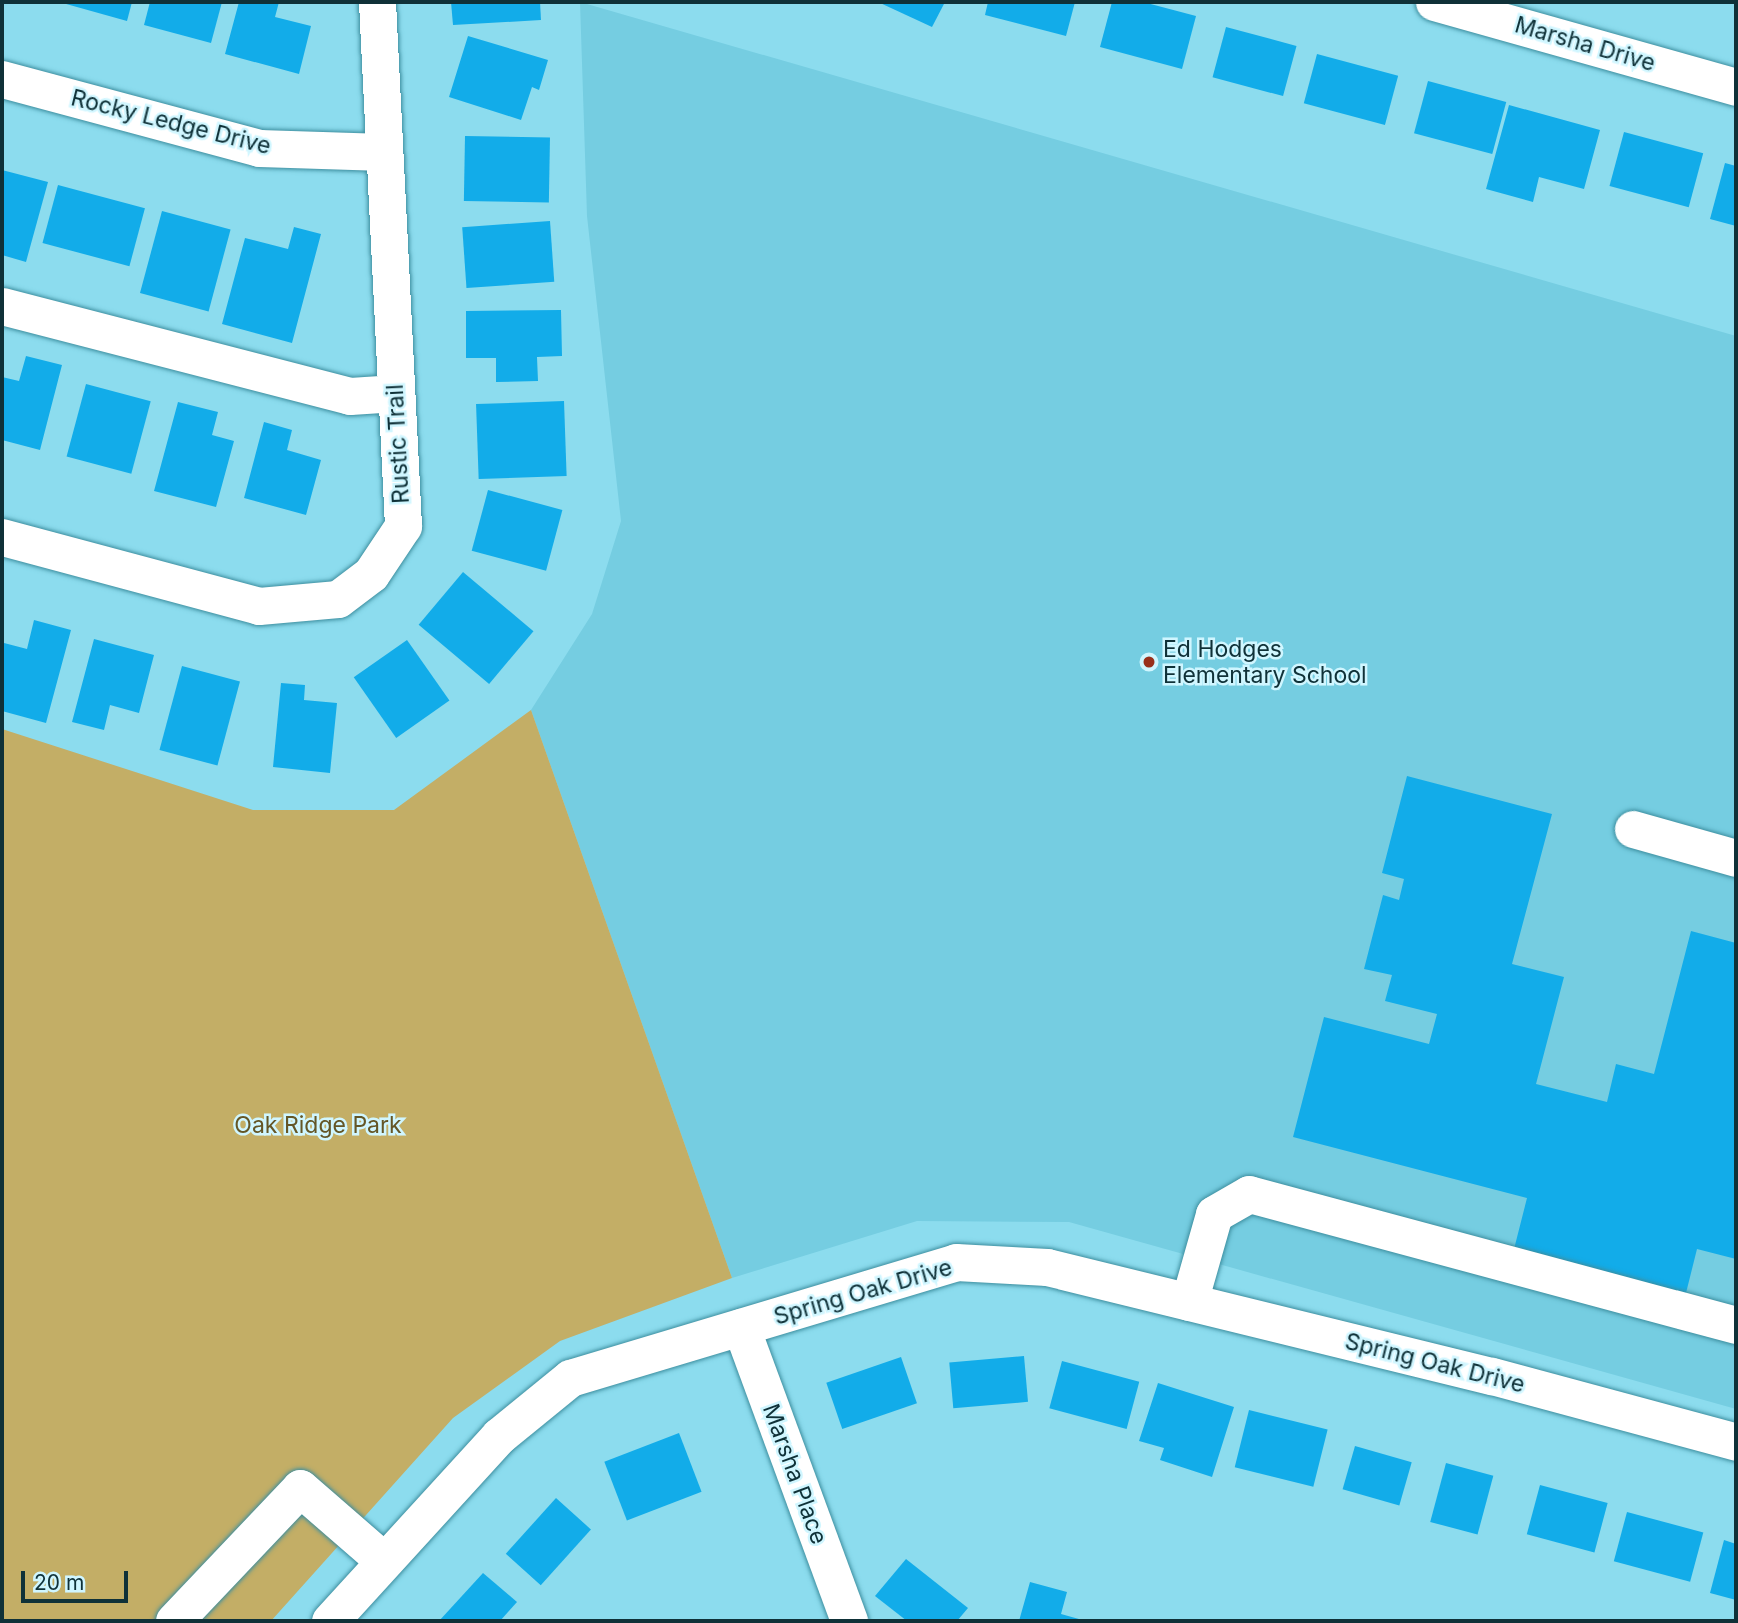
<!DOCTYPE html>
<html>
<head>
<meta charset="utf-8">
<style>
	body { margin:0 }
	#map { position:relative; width:1738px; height:1623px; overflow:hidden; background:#8cdcee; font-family:Inter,sans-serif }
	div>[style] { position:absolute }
	.built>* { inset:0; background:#75cde1 }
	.green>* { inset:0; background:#c3ae66 }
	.building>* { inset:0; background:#12ace9; transform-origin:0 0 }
	.roads { filter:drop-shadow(0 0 2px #3d8e9f) drop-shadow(0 0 2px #3d8e9f) }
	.minor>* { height:37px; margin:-18.5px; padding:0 18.5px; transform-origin:18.5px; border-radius:18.5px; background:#fff }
	.dots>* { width:19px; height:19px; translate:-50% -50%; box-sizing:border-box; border:4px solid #d0f6ff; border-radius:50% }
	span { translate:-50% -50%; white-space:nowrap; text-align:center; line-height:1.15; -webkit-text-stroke:5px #d0f6ff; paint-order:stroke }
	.street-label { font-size:23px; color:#0f3138 }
	.poi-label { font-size:23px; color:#0f3138 }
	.left { translate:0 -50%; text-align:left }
	.park-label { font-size:23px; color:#645626 }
	.frame { position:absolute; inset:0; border:4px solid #0f3138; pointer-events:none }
	.scale { position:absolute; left:21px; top:1571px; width:107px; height:32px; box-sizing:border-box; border:4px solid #0f3138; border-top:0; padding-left:9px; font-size:21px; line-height:24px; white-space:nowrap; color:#0f3138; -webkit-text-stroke:5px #d0f6ff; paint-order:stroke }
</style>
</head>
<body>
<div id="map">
	<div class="built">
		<div style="clip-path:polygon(580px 2px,1736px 336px,1736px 1409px,1069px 1222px,917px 1221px,732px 1278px,531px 710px,592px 614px,621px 521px,587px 216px)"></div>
	</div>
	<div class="green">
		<div style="clip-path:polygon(531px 710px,732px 1278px,560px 1341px,453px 1418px,271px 1621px,2px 1621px,2px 729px,253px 810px,394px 810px)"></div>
	</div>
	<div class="building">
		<div style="clip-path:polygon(59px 2px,132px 2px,127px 21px)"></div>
		<div style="clip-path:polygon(150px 2px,222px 2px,211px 43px,144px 25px)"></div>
		<div style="clip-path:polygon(239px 2px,279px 2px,275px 17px,311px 26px,299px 74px,225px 54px)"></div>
		<div style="clip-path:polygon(451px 2px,540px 2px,541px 20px,453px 25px)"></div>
		<div style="clip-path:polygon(878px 2px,945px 2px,932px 27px)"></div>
		<div style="clip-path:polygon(988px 2px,1075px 2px,1066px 36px,985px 15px)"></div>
		<div style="clip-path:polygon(1112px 2px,1143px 2px,1196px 16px,1182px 69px,1100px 47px)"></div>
		<div style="left:1226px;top:27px;width:73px;height:52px;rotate:15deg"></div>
		<div style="clip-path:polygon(468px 36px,548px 60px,539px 90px,532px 87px,521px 120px,449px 97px)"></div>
		<div style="left:1317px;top:54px;width:84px;height:51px;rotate:15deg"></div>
		<div style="left:1428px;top:81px;width:81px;height:54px;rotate:15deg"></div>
		<div style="clip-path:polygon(1509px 105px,1600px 130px,1584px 189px,1539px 177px,1533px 202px,1486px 189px)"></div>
		<div style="left:1624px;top:132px;width:82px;height:56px;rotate:15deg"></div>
		<div style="left:465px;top:136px;width:85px;height:65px;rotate:1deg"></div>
		<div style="clip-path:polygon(1725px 163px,1736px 166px,1736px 226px,1710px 219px)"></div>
		<div style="clip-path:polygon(2px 170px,48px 182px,26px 262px,2px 255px)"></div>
		<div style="left:58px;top:185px;width:90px;height:60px;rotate:15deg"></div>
		<div style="left:162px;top:211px;width:71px;height:85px;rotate:15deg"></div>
		<div style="left:550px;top:221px;width:61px;height:88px;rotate:86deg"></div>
		<div style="clip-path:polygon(294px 227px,321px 234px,292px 343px,222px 324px,245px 238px,288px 249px)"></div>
		<div style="clip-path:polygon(561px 310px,562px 356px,537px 357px,538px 381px,496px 382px,496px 358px,466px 358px,466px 311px)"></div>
		<div style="clip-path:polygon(26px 356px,62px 365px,40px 450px,2px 440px,2px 377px,19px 381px)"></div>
		<div style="left:86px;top:384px;width:67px;height:75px;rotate:15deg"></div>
		<div style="left:564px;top:401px;width:75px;height:88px;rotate:88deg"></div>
		<div style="clip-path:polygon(178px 402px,218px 412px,212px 435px,234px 441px,216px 507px,154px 491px)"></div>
		<div style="clip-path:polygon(264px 422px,292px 430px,287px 450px,321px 460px,306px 515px,244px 498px)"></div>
		<div style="left:488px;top:490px;width:77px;height:63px;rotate:15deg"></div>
		<div style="left:463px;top:572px;width:92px;height:69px;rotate:40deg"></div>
		<div style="clip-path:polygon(34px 620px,71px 630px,46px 723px,2px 711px,4px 643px,27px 649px)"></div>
		<div style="clip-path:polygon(94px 639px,154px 655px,139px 713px,110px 705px,104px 730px,72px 722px)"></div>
		<div style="left:407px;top:640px;width:74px;height:65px;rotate:55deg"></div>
		<div style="left:182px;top:666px;width:60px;height:87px;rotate:15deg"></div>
		<div style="clip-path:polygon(281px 683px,305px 685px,304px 700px,337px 703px,330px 773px,273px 767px)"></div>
		<div style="clip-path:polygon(1407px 776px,1552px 814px,1512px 964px,1564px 977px,1536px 1084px,1607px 1102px,1616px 1064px,1654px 1074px,1691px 931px,1736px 943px,1736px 1259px,1697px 1249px,1685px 1297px,1513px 1253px,1527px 1198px,1293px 1137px,1324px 1017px,1429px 1044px,1437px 1014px,1385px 1001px,1392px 975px,1364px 969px,1383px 895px,1399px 900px,1404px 879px,1382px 873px)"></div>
		<div style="left:1024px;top:1356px;width:46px;height:75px;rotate:85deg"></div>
		<div style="left:901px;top:1357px;width:49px;height:79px;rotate:71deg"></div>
		<div style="left:1062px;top:1361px;width:80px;height:49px;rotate:15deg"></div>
		<div style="clip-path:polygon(1158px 1383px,1234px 1407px,1212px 1477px,1160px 1460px,1164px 1448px,1139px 1441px)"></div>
		<div style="left:1249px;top:1410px;width:81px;height:59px;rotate:14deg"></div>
		<div style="left:679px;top:1433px;width:63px;height:80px;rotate:69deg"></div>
		<div style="left:1355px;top:1446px;width:59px;height:45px;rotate:16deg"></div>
		<div style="left:1446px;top:1463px;width:49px;height:61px;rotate:15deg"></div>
		<div style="left:1540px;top:1485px;width:70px;height:51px;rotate:15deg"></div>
		<div style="left:556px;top:1498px;width:47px;height:75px;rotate:42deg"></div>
		<div style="left:1627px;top:1512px;width:79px;height:51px;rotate:15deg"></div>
		<div style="clip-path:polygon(1724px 1540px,1736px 1544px,1736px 1600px,1710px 1593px)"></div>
		<div style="clip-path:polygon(906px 1559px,968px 1608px,957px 1621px,907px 1621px,875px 1596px)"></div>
		<div style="clip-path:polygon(483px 1573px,517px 1602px,500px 1621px,439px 1621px)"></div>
		<div style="clip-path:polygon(1030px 1582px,1067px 1592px,1061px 1614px,1086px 1621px,1019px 1621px)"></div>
	</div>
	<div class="roads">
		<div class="minor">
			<div style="left:1434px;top:2px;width:314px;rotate:15.7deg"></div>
			<div style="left:2px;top:79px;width:266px;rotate:15deg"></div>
			<div style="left:259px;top:148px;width:125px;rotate:1.8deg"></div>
			<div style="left:2px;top:306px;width:359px;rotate:14.5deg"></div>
			<div style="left:350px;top:396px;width:46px;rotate:-3.7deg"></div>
			<div style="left:2px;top:537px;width:266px;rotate:15deg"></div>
			<div style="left:259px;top:606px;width:79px;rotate:-5.1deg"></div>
			<div style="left:338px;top:599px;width:41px;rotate:-37.1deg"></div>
			<div style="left:371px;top:574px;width:58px;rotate:-56.3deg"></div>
			<div style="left:403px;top:526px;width:525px;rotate:-92.84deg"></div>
			<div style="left:1633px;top:829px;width:107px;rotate:15.7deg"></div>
			<div style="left:1189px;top:1302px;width:91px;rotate:-74.1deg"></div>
			<div style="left:1214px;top:1214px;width:40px;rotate:-29.7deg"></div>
			<div style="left:1249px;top:1194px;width:504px;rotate:15.06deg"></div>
			<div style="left:741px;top:1327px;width:313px;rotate:69.8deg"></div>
			<div style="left:174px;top:1621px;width:183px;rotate:-46.5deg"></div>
			<div style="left:300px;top:1488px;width:111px;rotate:41deg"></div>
			<div style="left:330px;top:1621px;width:251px;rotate:-47.6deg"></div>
			<div style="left:499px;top:1436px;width:92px;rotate:-39.2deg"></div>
			<div style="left:570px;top:1378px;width:403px;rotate:-16.7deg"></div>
			<div style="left:956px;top:1262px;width:91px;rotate:3.1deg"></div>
			<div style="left:1047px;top:1267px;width:458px;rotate:13.8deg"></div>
			<div style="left:1492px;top:1376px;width:253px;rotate:15.1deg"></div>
		</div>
	</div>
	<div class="dots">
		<div style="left:1149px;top:662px;background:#99301b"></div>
	</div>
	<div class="street-label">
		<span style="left:1585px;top:44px;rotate:16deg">Marsha Drive</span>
		<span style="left:171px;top:122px;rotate:14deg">Rocky Ledge Drive</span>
		<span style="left:398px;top:444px;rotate:-93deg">Rustic Trail</span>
		<span style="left:863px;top:1292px;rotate:-16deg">Spring Oak Drive</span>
		<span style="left:1435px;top:1363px;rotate:14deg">Spring Oak Drive</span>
		<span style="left:795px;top:1474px;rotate:70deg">Marsha Place</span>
	</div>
	<div class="poi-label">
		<span class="left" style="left:1163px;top:662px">Ed Hodges<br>Elementary School</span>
	</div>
	<div class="park-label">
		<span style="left:318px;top:1125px">Oak Ridge Park</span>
	</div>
	<div class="frame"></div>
	<div class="scale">20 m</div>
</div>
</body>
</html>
